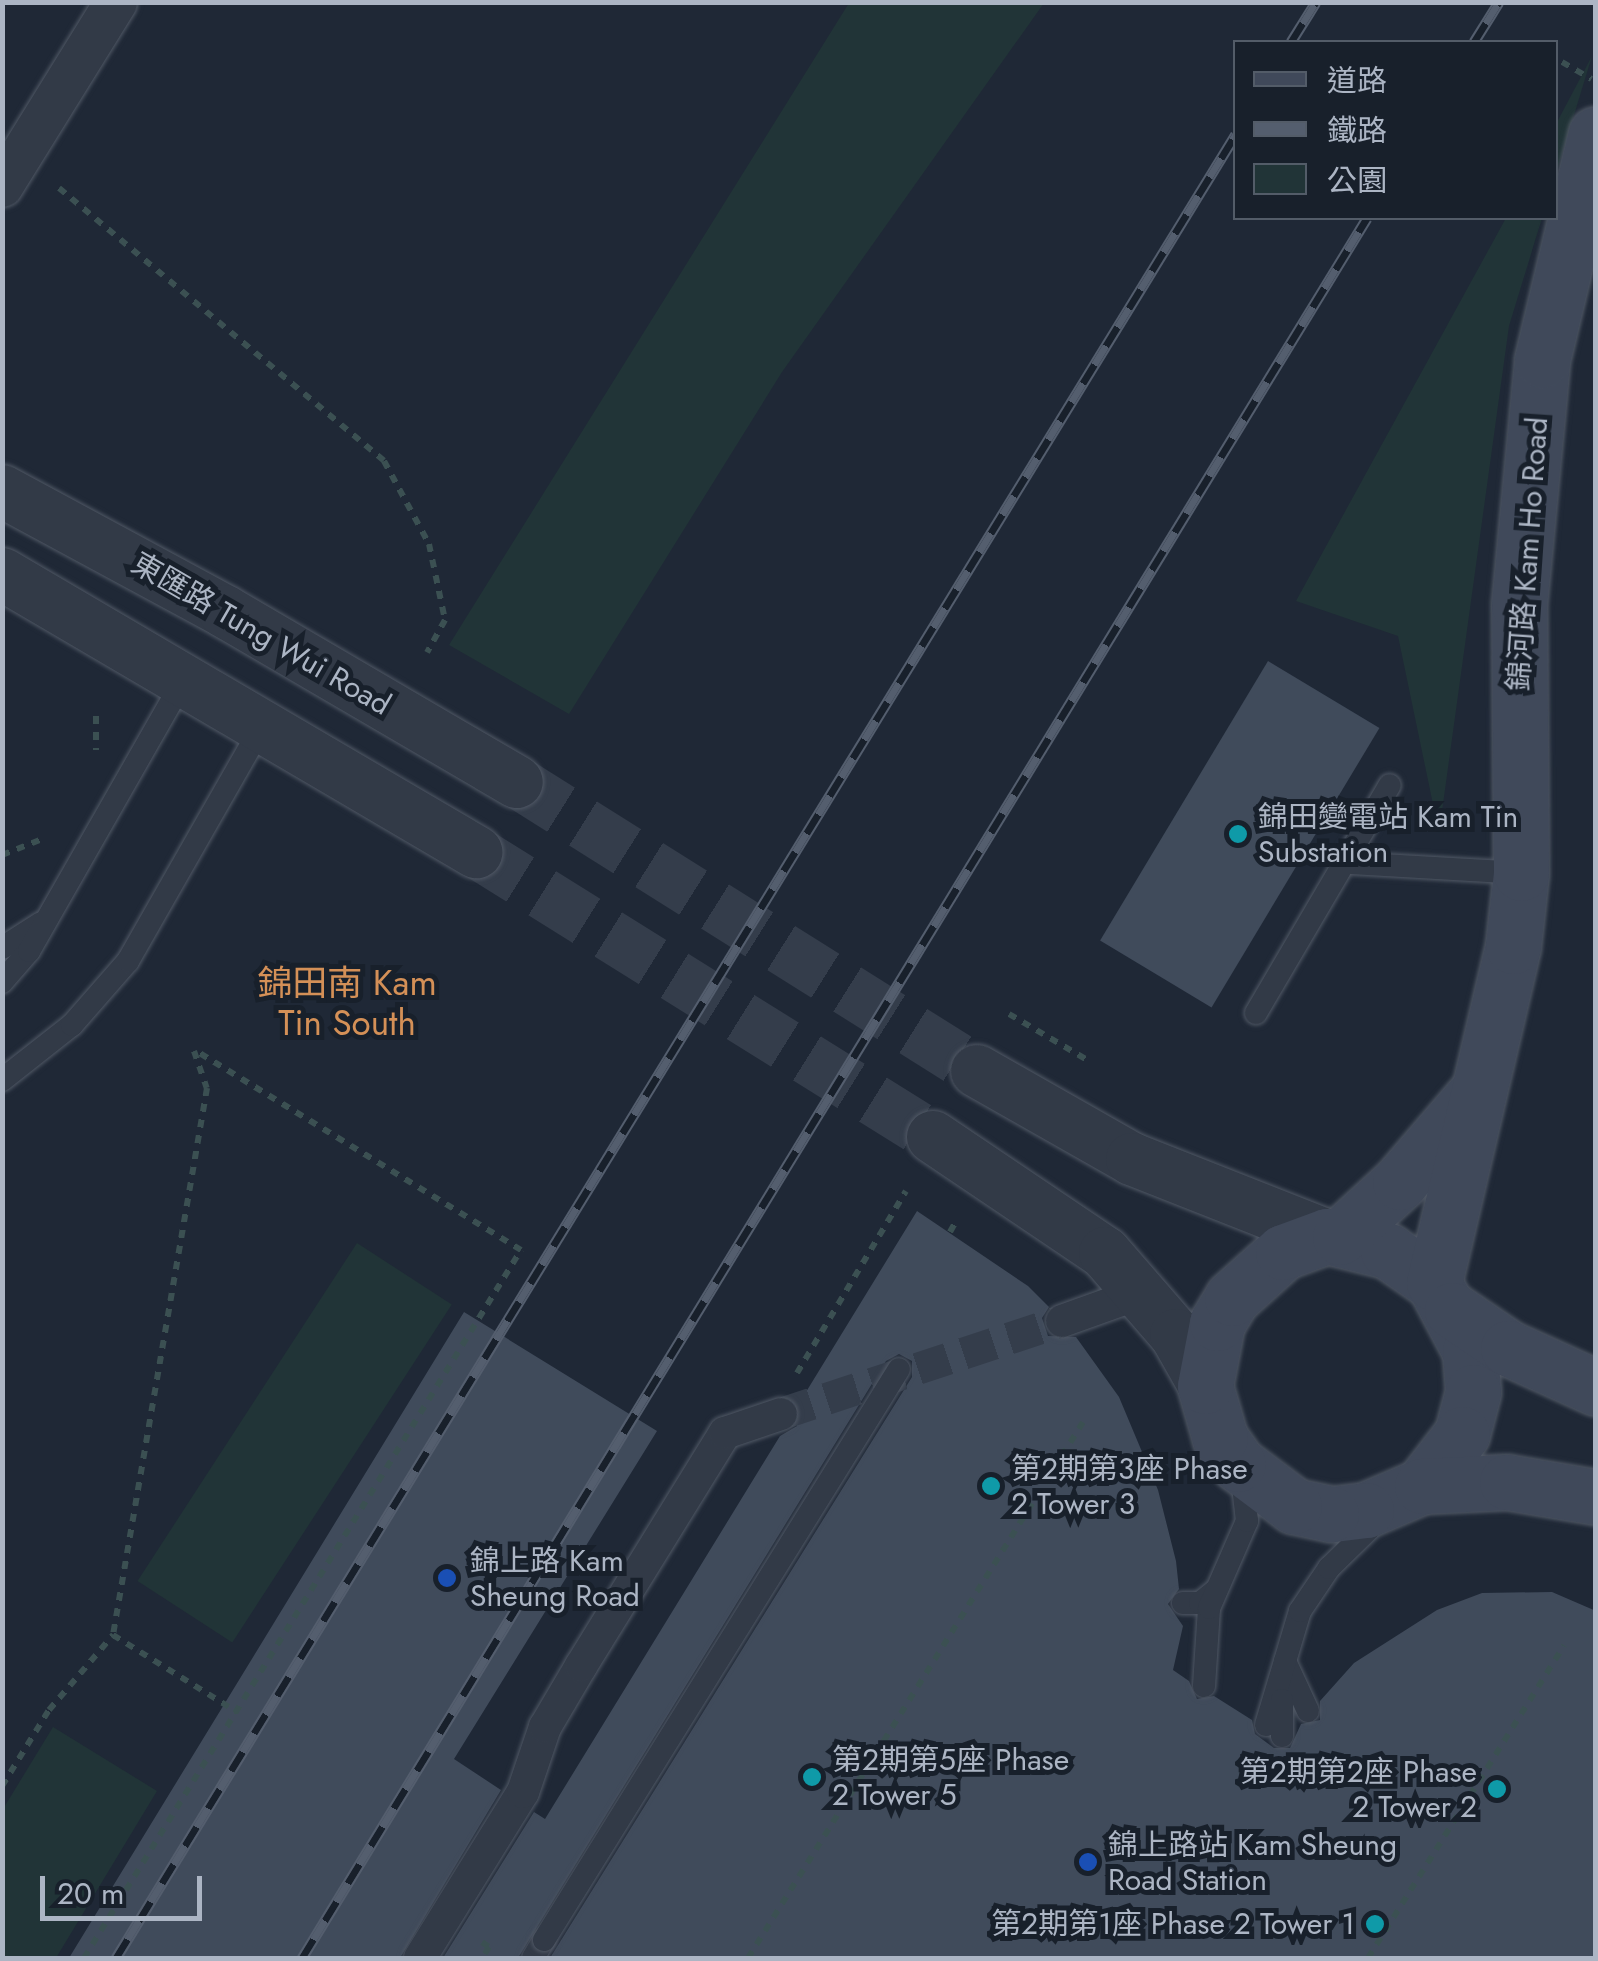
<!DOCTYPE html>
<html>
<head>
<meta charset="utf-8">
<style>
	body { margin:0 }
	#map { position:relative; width:1598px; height:1961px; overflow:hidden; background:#1f2836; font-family:Jost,"Noto Sans TC",sans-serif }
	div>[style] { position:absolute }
	.green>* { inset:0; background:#213437; transform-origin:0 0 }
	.building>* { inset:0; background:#404b5b; transform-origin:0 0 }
	.pedestrian-tunnel>* { height:32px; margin-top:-16px; transform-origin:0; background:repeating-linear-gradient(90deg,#343d4b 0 32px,transparent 0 48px) }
	.tertiary-tunnel>* { height:52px; margin-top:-26px; transform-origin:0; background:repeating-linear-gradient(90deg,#343d4b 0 52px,transparent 0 78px) }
	.path>* { height:6px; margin-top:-3px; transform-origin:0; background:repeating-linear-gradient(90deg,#3b5052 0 8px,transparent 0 16px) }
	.roads { filter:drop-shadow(0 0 2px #505865) drop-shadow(0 0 2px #505865) }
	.service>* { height:22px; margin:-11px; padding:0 11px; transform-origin:11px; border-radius:11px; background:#323a47 }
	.pedestrian>* { height:32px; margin:-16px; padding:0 16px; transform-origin:16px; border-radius:16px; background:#323a47 }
	.minor>* { height:42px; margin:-21px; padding:0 21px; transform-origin:21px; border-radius:21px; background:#323a47 }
	.tertiary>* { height:52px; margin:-26px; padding:0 26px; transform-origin:26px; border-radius:26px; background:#323a47 }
	.secondary>* { height:55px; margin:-27.5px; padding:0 27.5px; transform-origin:27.5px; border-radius:27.5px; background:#40495a }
	.rail>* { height:11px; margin-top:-5.5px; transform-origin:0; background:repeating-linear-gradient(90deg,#18202b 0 22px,#545e6e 0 44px); box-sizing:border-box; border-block:2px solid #545e6e }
	.bridges { filter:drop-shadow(0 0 2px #505865) drop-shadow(0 0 2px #505865) }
	.service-bridge>* { height:22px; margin:-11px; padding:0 11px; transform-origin:11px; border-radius:11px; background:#323a47 }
	.dots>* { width:28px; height:28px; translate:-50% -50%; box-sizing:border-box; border:5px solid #18202b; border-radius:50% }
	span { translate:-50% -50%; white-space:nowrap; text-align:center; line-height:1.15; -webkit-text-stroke:10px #18202b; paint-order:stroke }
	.street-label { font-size:30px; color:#acb5c4 }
	.poi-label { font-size:30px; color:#acb5c4 }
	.left { translate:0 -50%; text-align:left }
	.right { translate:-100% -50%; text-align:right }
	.quarter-label { font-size:35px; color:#d49057 }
	.frame { position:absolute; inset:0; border:5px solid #acb5c4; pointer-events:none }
	.legend { position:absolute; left:1233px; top:40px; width:325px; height:180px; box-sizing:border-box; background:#18202b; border:2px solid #535c68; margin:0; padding:12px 18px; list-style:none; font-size:30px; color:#acb5c4 }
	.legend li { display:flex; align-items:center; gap:20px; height:50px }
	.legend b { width:50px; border:2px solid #535c68 }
	.scale { position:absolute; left:40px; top:1876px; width:162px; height:45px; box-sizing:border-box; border:5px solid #acb5c4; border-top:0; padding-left:12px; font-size:30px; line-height:35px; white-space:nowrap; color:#acb5c4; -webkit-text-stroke:8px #18202b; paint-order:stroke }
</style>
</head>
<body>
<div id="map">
	<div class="green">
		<div style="clip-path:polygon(849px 3px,1044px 3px,782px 372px,569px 714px,449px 645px)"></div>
		<div style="clip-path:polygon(1592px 56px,1556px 174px,1556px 124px)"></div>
		<div style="clip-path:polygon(1506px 218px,1542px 218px,1509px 326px,1439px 833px,1398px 636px,1296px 601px)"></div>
		<div style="left:357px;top:1243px;width:113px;height:403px;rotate:33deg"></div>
		<div style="clip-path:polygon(53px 1727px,157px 1791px,56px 1958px,3px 1958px,3px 1809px)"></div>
	</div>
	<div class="building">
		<div style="left:1268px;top:661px;width:130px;height:326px;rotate:31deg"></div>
		<div style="clip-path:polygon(917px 1211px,1028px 1286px,1049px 1307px,1042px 1318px,1048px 1336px,1076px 1337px,1119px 1397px,1158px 1490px,1176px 1561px,1179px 1589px,1168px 1604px,1183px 1626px,1173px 1670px,1189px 1681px,1197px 1699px,1214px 1696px,1252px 1720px,1255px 1734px,1274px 1748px,1290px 1748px,1301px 1724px,1320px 1720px,1320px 1701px,1354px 1663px,1437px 1610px,1482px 1593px,1552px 1592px,1596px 1611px,1596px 1958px,550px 1958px,912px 1377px,912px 1361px,899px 1354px,886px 1361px,518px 1958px,443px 1958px,534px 1812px,545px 1819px,780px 1436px,797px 1426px,798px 1405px)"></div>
		<div style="clip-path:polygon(464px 1312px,657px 1431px,454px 1759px,501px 1790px,400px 1958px,69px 1958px)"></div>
	</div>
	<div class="pedestrian-tunnel">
		<div style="left:781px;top:1414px;width:296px;rotate:-18.3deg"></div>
	</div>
	<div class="tertiary-tunnel">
		<div style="left:517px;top:782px;width:543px;rotate:32.14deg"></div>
		<div style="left:476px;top:852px;width:539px;rotate:31.95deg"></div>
	</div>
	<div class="path">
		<div style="left:1562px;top:62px;width:34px;rotate:30deg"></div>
		<div style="left:59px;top:188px;width:424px;rotate:40deg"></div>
		<div style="left:384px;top:461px;width:94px;rotate:61.5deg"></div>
		<div style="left:429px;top:544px;width:78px;rotate:78.1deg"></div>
		<div style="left:445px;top:620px;width:37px;rotate:119deg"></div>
		<div style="left:96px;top:716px;width:34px;rotate:90deg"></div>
		<div style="left:2px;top:855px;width:46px;rotate:-21.6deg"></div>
		<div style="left:1009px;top:1014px;width:93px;rotate:30.4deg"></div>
		<div style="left:194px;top:1051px;width:39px;rotate:71deg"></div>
		<div style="left:207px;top:1088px;width:555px;rotate:99.75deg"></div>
		<div style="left:113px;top:1635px;width:146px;rotate:31.8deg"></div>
		<div style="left:950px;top:1232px;width:13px;rotate:-61deg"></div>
		<div style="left:797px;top:1373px;width:212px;rotate:-59.1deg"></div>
		<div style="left:2px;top:1786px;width:89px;rotate:-58.3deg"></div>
		<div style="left:49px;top:1710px;width:99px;rotate:-49.5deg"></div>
		<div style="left:482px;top:1942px;width:9px;rotate:36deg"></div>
		<div style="left:489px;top:1947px;width:13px;rotate:122deg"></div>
		<div style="left:84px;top:1958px;width:832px;rotate:-58.32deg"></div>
		<div style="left:521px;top:1250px;width:383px;rotate:-148.5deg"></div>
		<div style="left:748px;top:1958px;width:632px;rotate:-57.99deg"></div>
		<div style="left:1368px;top:1958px;width:369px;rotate:-57.9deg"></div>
	</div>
	<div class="roads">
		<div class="service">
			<div style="left:1349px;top:863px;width:171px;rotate:3.3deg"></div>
			<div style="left:2px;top:948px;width:46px;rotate:-32.7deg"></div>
			<div style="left:2px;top:982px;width:41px;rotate:-48.9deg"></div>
			<div style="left:29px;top:951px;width:315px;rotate:-60.3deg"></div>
			<div style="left:1256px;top:1013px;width:264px;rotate:-59.6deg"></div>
			<div style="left:2px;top:1080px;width:89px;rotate:-38.2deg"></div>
			<div style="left:72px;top:1025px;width:85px;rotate:-48.8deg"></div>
			<div style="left:128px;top:961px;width:274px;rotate:-60.3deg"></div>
			<div style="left:1183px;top:1603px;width:17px"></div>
			<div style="left:1200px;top:1603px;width:21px;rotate:-39deg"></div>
			<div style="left:1285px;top:1661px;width:55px;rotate:65.3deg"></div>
			<div style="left:1204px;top:1686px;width:78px;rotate:-86.3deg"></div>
			<div style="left:1209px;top:1608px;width:95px;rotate:-66.4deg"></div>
			<div style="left:1247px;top:1521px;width:44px;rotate:-96.5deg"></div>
			<div style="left:1266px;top:1725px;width:119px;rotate:-73.4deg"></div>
			<div style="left:1300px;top:1611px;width:52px;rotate:-56deg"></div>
			<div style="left:1329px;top:1568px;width:70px;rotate:-44.4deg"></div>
			<div style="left:1282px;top:1736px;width:36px;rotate:-90deg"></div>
			<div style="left:533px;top:1958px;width:21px;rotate:-59deg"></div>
		</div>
		<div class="pedestrian">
			<div style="left:1062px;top:1321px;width:86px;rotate:-19.7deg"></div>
			<div style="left:420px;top:1958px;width:195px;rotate:-58.2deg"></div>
			<div style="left:523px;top:1792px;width:69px;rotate:-71.3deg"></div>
			<div style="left:545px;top:1727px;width:71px;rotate:-59.5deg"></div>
			<div style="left:581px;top:1666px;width:274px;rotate:-58.3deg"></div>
			<div style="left:725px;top:1433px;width:59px;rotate:-18.7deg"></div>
		</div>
		<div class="minor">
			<div style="left:2px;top:186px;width:216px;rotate:-58.2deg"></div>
		</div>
		<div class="tertiary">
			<div style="left:2px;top:491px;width:252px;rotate:28.4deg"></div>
			<div style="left:224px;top:611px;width:339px;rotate:30.3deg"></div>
			<div style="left:2px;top:574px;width:550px;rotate:30.39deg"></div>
			<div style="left:977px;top:1071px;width:178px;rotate:29.6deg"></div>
			<div style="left:1132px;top:1159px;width:210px;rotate:21.5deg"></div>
			<div style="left:933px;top:1137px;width:207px;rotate:34deg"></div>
			<div style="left:1105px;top:1253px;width:108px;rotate:49.1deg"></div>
			<div style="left:1176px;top:1335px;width:59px;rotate:60.4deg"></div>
		</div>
		<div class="secondary">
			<div style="left:1327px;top:1236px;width:63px;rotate:13.8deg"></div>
			<div style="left:1388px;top:1251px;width:56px;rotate:34.8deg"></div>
			<div style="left:1434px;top:1283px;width:77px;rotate:62.1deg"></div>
			<div style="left:1470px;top:1351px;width:41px;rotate:85.8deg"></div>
			<div style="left:1473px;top:1392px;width:43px;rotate:104.7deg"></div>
			<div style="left:1462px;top:1434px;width:66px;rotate:127.6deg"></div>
			<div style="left:1422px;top:1486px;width:61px;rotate:156.8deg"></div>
			<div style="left:1366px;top:1510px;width:35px;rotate:173deg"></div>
			<div style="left:1331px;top:1514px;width:38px;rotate:-168deg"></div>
			<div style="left:1294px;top:1506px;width:70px;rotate:-143.1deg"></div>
			<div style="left:1238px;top:1464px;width:32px;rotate:-125deg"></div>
			<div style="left:1220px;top:1438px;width:54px;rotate:-106.1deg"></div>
			<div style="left:1205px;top:1386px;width:64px;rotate:-79.2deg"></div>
			<div style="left:1217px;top:1323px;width:29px;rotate:-59deg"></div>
			<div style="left:1232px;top:1298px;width:69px;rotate:-42deg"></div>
			<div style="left:1283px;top:1252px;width:47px;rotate:-20deg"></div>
			<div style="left:1340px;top:1237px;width:81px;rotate:-42.5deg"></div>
			<div style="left:1400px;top:1182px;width:111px;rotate:-49.4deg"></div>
			<div style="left:1434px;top:1283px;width:346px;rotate:-76.8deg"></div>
			<div style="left:1513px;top:946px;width:73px;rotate:-83.7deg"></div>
			<div style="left:1521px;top:873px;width:268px;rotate:-90.4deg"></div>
			<div style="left:1519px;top:605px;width:246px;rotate:-84.6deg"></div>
			<div style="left:1542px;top:360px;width:232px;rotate:-76.6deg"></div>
			<div style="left:1452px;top:1310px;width:68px;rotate:34.2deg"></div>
			<div style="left:1508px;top:1348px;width:97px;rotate:24.4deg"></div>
			<div style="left:1422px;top:1486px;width:85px;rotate:-2.7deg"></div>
			<div style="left:1507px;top:1482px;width:90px;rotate:9.6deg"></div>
		</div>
	</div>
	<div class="rail">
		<div style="left:1291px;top:42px;width:47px;rotate:-58deg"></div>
		<div style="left:1474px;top:42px;width:47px;rotate:-58deg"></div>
		<div style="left:116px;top:1958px;width:2140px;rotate:-58.45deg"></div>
		<div style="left:302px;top:1958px;width:2040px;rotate:-58.53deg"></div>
	</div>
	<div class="bridges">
		<div class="service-bridge">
			<div style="left:544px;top:1940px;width:672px;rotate:-58.13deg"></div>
		</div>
	</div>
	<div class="dots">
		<div style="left:1238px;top:834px;background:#0f9aa8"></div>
		<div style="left:991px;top:1486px;background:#0f9aa8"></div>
		<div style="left:447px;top:1578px;background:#1a4fb4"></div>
		<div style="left:812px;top:1777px;background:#0f9aa8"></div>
		<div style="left:1497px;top:1789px;background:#0f9aa8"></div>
		<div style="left:1088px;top:1862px;background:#1a4fb4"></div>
		<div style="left:1375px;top:1924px;background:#0f9aa8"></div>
	</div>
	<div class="street-label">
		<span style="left:1528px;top:554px;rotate:-86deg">錦河路 Kam Ho Road</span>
		<span style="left:261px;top:634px;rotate:30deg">東匯路 Tung Wui Road</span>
	</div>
	<div class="poi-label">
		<span class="left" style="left:1258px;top:834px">錦田變電站 Kam Tin<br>Substation</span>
		<span class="left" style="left:1011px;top:1486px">第2期第3座 Phase<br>2 Tower 3</span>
		<span class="left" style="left:470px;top:1578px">錦上路 Kam<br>Sheung Road</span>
		<span class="left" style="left:832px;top:1777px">第2期第5座 Phase<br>2 Tower 5</span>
		<span class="right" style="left:1477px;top:1789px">第2期第2座 Phase<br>2 Tower 2</span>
		<span class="left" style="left:1108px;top:1862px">錦上路站 Kam Sheung<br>Road Station</span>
		<span class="right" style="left:1355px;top:1924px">第2期第1座 Phase 2 Tower 1</span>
	</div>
	<div class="quarter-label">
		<span style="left:347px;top:1003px">錦田南 Kam<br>Tin South</span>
	</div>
	<div class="frame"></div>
	<ul class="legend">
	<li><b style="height:12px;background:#40495a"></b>道路</li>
	<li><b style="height:12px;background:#545e6e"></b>鐵路</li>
	<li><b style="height:28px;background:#213437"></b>公園</li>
	</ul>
	<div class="scale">20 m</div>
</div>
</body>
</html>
